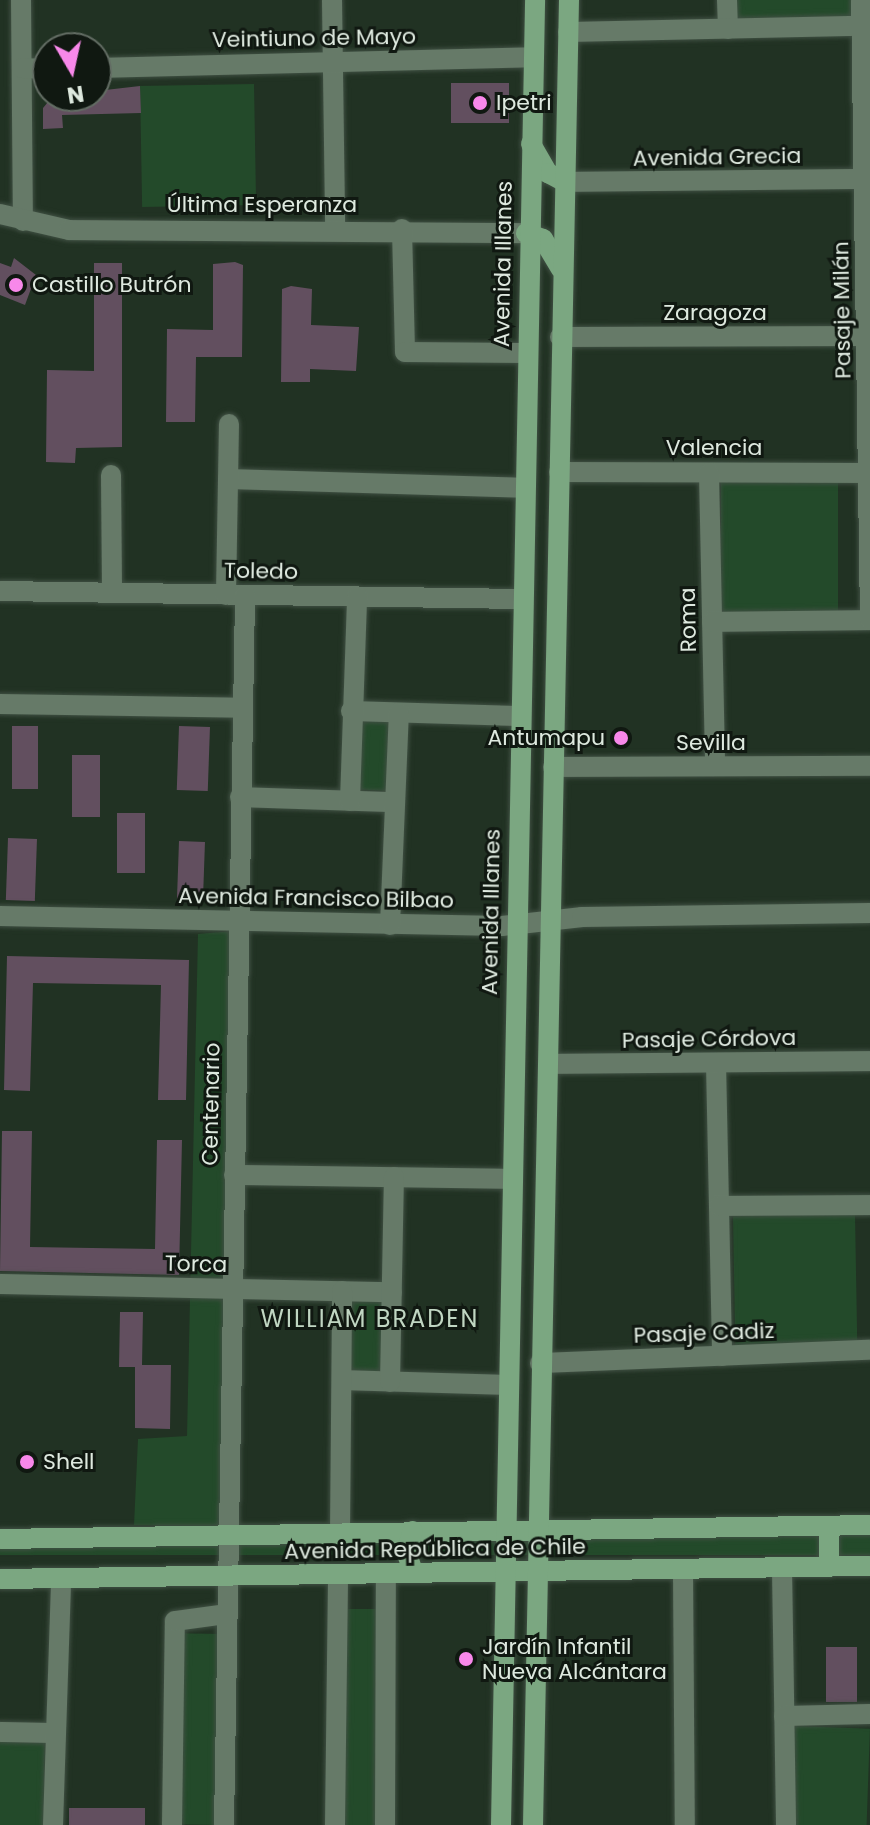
<!DOCTYPE html>
<html>
<head>
<meta charset="utf-8">
<style>
	body { margin:0 }
	#map { position:relative; width:870px; height:1825px; overflow:hidden; background:#213223; font-family:Poppins,sans-serif }
	div>[style] { position:absolute }
	.green>* { inset:0; background:#234a2a; transform-origin:0 0 }
	.building>* { inset:0; background:#624f5f; transform-origin:0 0 }
	.roads { filter:drop-shadow(0 0 2px #405043) drop-shadow(0 0 2px #405043) }
	.minor>* { height:20px; margin:-10px; padding:0 10px; transform-origin:10px; border-radius:10px; background:#667a68 }
	.major>* { height:20px; margin:-10px; padding:0 10px; transform-origin:10px; border-radius:10px; background:#7ba781 }
	.dots>* { width:22px; height:22px; translate:-50% -50%; box-sizing:border-box; border:4px solid #101811; border-radius:50% }
	span { translate:-50% -50%; white-space:nowrap; text-align:center; line-height:1.15; -webkit-text-stroke:6px #101811; paint-order:stroke }
	.street-label { font-size:22px; color:#dee9df }
	.poi-label { font-size:22px; color:#dee9df }
	.left { translate:0 -50%; text-align:left }
	.right { translate:-100% -50%; text-align:right }
	.neighbourhood-label { font-size:24px; color:#c0d6c2; letter-spacing:2px }
	.north { position:absolute; left:32px; top:32px; width:80px; height:80px; box-sizing:border-box; background:#101811; border:2px solid #626c63; border-radius:50%; rotate:171deg; font-size:22px; font-weight:700; line-height:32px; text-align:center; color:#dee9df }
	.north::after { content:''; display:block; margin:auto; width:28px; height:36px; background:#f888ea; clip-path:polygon(50% 0,100% 100%,50% 72%,0 100%) }
</style>
</head>
<body>
<div id="map">
	<div class="green">
		<div style="left:735px;top:0;width:116px;height:22px"></div>
		<div style="left:254px;top:84px;width:121px;height:114px;rotate:89deg"></div>
		<div style="left:838px;top:481px;width:136px;height:117px;rotate:90deg"></div>
		<div style="left:355px;top:706px;width:43px;height:83px;rotate:3deg"></div>
		<div style="clip-path:polygon(233px 931px,222px 1526px,134px 1525px,138px 1439px,187px 1436px,198px 934px)"></div>
		<div style="left:855px;top:1214px;width:130px;height:122px;rotate:89deg"></div>
		<div style="left:347px;top:1297px;width:38px;height:81px;rotate:2deg"></div>
		<div style="left:870px;top:1532px;width:23px;height:870px;rotate:90deg"></div>
		<div style="left:341px;top:1609px;width:41px;height:216px"></div>
		<div style="left:223px;top:1634px;width:191px;height:47px;rotate:91deg"></div>
		<div style="left:794px;top:1726px;width:76px;height:99px;rotate:2deg"></div>
		<div style="left:0;top:1742px;width:45px;height:83px;rotate:1deg"></div>
	</div>
	<div class="building">
		<div style="left:451px;top:83px;width:58px;height:40px"></div>
		<div style="clip-path:polygon(140px 86px,141px 113px,62px 115px,63px 128px,43px 129px,43px 108px,53px 96px)"></div>
		<div style="clip-path:polygon(14px 258px,36px 275px,25px 305px,0 295px,0 263px,11px 267px)"></div>
		<div style="clip-path:polygon(235px 262px,243px 265px,242px 357px,196px 357px,195px 422px,166px 422px,167px 329px,213px 330px,213px 264px)"></div>
		<div style="clip-path:polygon(94px 263px,122px 263px,122px 447px,76px 448px,75px 463px,46px 462px,47px 370px,94px 371px)"></div>
		<div style="clip-path:polygon(291px 286px,312px 289px,311px 325px,359px 327px,356px 371px,310px 369px,310px 382px,281px 382px,282px 289px)"></div>
		<div style="left:12px;top:726px;width:26px;height:63px"></div>
		<div style="left:179px;top:726px;width:31px;height:64px;rotate:2deg"></div>
		<div style="left:72px;top:755px;width:28px;height:62px"></div>
		<div style="left:117px;top:813px;width:28px;height:60px"></div>
		<div style="left:8px;top:838px;width:29px;height:62px;rotate:2deg"></div>
		<div style="left:179px;top:841px;width:26px;height:61px;rotate:2deg"></div>
		<div style="clip-path:polygon(7px 956px,189px 960px,186px 1100px,158px 1100px,161px 985px,33px 983px,30px 1091px,4px 1090px)"></div>
		<div style="clip-path:polygon(2px 1131px,32px 1131px,30px 1247px,155px 1249px,157px 1140px,182px 1140px,179px 1275px,0 1271px)"></div>
		<div style="clip-path:polygon(120px 1312px,143px 1312px,142px 1365px,171px 1365px,170px 1429px,135px 1428px,135px 1367px,119px 1367px)"></div>
		<div style="left:826px;top:1647px;width:31px;height:55px"></div>
		<div style="left:69px;top:1808px;width:76px;height:17px"></div>
	</div>
	<div class="roads">
		<div class="minor">
			<div style="left:21px;top:0;width:221px;rotate:89.5deg"></div>
			<div style="left:332px;top:0;width:227px;rotate:89.2deg"></div>
			<div style="left:727px;top:0;width:29px;rotate:88deg"></div>
			<div style="left:568px;top:32px;width:293px;rotate:-1.2deg"></div>
			<div style="left:22px;top:68px;width:26px;rotate:2deg"></div>
			<div style="left:96px;top:68px;width:437px;rotate:-1.4deg"></div>
			<div style="left:565px;top:182px;width:305px;rotate:-0.6deg"></div>
			<div style="left:0;top:214px;width:71px;rotate:13.1deg"></div>
			<div style="left:69px;top:230px;width:457px;rotate:0.4deg"></div>
			<div style="left:402px;top:229px;width:123px;rotate:88.6deg"></div>
			<div style="left:405px;top:352px;width:120px;rotate:0.5deg"></div>
			<div style="left:560px;top:337px;width:310px;rotate:-0.2deg"></div>
			<div style="left:559px;top:472px;width:310px;rotate:0.2deg"></div>
			<div style="left:709px;top:473px;width:293px;rotate:88.8deg"></div>
			<div style="left:111px;top:475px;width:118px;rotate:89.5deg"></div>
			<div style="left:228px;top:479px;width:295px;rotate:1.7deg"></div>
			<div style="left:0;top:591px;width:521px;rotate:0.88deg"></div>
			<div style="left:226px;top:595px;width:171px;rotate:-89deg"></div>
			<div style="left:712px;top:622px;width:158px;rotate:-0.7deg"></div>
			<div style="left:870px;top:620px;width:620px;rotate:-90.83deg"></div>
			<div style="left:0;top:704px;width:243px;rotate:0.9deg"></div>
			<div style="left:351px;top:711px;width:167px;rotate:1.7deg"></div>
			<div style="left:553px;top:767px;width:317px;rotate:-0.2deg"></div>
			<div style="left:240px;top:797px;width:154px;rotate:1.9deg"></div>
			<div style="left:350px;top:801px;width:204px;rotate:-88deg"></div>
			<div style="left:0;top:916px;width:502px;rotate:1.14deg"></div>
			<div style="left:502px;top:926px;width:81px;rotate:-6.4deg"></div>
			<div style="left:582px;top:917px;width:288px;rotate:-0.8deg"></div>
			<div style="left:390px;top:925px;width:212px;rotate:-87.6deg"></div>
			<div style="left:716px;top:1063px;width:293px;rotate:88.8deg"></div>
			<div style="left:548px;top:1064px;width:322px;rotate:-0.5deg"></div>
			<div style="left:234px;top:1175px;width:277px;rotate:0.8deg"></div>
			<div style="left:719px;top:1206px;width:151px;rotate:-0.4deg"></div>
			<div style="left:0;top:1284px;width:392px;rotate:1.2deg"></div>
			<div style="left:540px;top:1363px;width:330px;rotate:-2.3deg"></div>
			<div style="left:342px;top:1380px;width:166px;rotate:1.7deg"></div>
			<div style="left:390px;top:1382px;width:205px;rotate:-88.9deg"></div>
			<div style="left:340px;top:1533px;width:242px;rotate:-89.5deg"></div>
			<div style="left:782px;top:1568px;width:257px;rotate:89.1deg"></div>
			<div style="left:683px;top:1569px;width:256px;rotate:89.6deg"></div>
			<div style="left:784px;top:1716px;width:86px;rotate:-1.3deg"></div>
			<div style="left:0;top:1732px;width:55px;rotate:1deg"></div>
			<div style="left:53px;top:1825px;width:247px;rotate:-88.1deg"></div>
			<div style="left:172px;top:1825px;width:204px;rotate:-89.2deg"></div>
			<div style="left:175px;top:1621px;width:52px;rotate:-7.7deg"></div>
			<div style="left:224px;top:1825px;width:1230px;rotate:-89.02deg"></div>
			<div style="left:335px;top:1825px;width:251px;rotate:-89.3deg"></div>
			<div style="left:385px;top:1825px;width:252px;rotate:-89.8deg"></div>
		</div>
		<div class="major">
			<div style="left:531px;top:144px;width:34px;rotate:60deg"></div>
			<div style="left:548px;top:173px;width:19px;rotate:28deg"></div>
			<div style="left:526px;top:233px;width:18px;rotate:19deg"></div>
			<div style="left:543px;top:239px;width:35px;rotate:59deg"></div>
			<div style="left:829px;top:1526px;width:41px;rotate:90deg"></div>
			<div style="left:0;top:1539px;width:870px;rotate:-0.92deg"></div>
			<div style="left:413px;top:1572px;width:22px;rotate:-108deg"></div>
			<div style="left:406px;top:1551px;width:21px;rotate:-71deg"></div>
			<div style="left:0;top:1579px;width:870px;rotate:-0.86deg"></div>
			<div style="left:501px;top:1825px;width:1825px;rotate:-88.93deg"></div>
			<div style="left:533px;top:1825px;width:1825px;rotate:-88.87deg"></div>
		</div>
	</div>
	<div class="dots">
		<div style="left:480px;top:103px;background:#f888ea"></div>
		<div style="left:16px;top:285px;background:#f888ea"></div>
		<div style="left:621px;top:738px;background:#f888ea"></div>
		<div style="left:27px;top:1462px;background:#f888ea"></div>
		<div style="left:466px;top:1659px;background:#f888ea"></div>
	</div>
	<div class="street-label">
		<span style="left:314px;top:38px;rotate:-1deg">Veintiuno de Mayo</span>
		<span style="left:717px;top:157px;rotate:-1deg">Avenida Grecia</span>
		<span style="left:262px;top:205px">Última Esperanza</span>
		<span style="left:503px;top:264px;rotate:-89deg">Avenida Illanes</span>
		<span style="left:842px;top:310px;rotate:-91deg">Pasaje Milán</span>
		<span style="left:715px;top:313px">Zaragoza</span>
		<span style="left:714px;top:448px">Valencia</span>
		<span style="left:261px;top:571px;rotate:1deg">Toledo</span>
		<span style="left:688px;top:620px;rotate:-91deg">Roma</span>
		<span style="left:711px;top:743px">Sevilla</span>
		<span style="left:316px;top:898px;rotate:1deg">Avenida Francisco Bilbao</span>
		<span style="left:491px;top:912px;rotate:-89deg">Avenida Illanes</span>
		<span style="left:709px;top:1039px;rotate:-1deg">Pasaje Córdova</span>
		<span style="left:211px;top:1104px;rotate:-89deg">Centenario</span>
		<span style="left:196px;top:1264px;rotate:1deg">Torca</span>
		<span style="left:704px;top:1333px;rotate:-2deg">Pasaje Cadiz</span>
		<span style="left:435px;top:1549px;rotate:-1deg">Avenida República de Chile</span>
	</div>
	<div class="poi-label">
		<span class="left" style="left:496px;top:103px">Ipetri</span>
		<span class="left" style="left:32px;top:285px">Castillo Butrón</span>
		<span class="right" style="left:605px;top:738px">Antumapu</span>
		<span class="left" style="left:43px;top:1462px">Shell</span>
		<span class="left" style="left:482px;top:1659px">Jardín Infantil<br>Nueva Alcántara</span>
	</div>
	<div class="neighbourhood-label">
		<span style="left:370px;top:1319px">WILLIAM BRADEN</span>
	</div>
	<div class="north">N</div>
</div>
</body>
</html>
